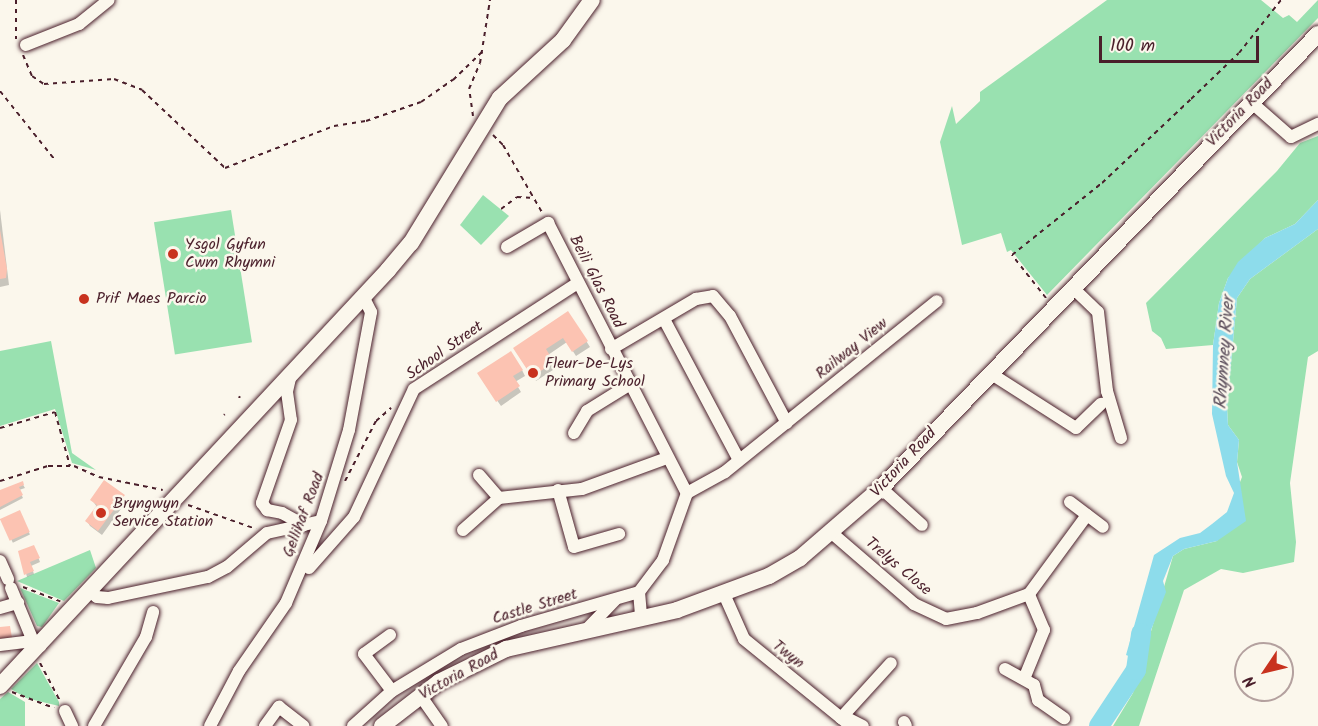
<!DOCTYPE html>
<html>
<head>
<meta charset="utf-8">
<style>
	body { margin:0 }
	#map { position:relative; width:1318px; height:726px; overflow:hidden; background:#fbf7ec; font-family:Kalam,sans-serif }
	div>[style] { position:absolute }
	.green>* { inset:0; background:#99e1b0; transform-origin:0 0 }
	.water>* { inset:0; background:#8ddceb }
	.shadow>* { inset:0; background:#0003; transform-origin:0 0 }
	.river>* { height:20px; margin:-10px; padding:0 10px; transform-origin:10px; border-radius:10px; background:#8ddceb }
	.building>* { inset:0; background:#fcc3b2; transform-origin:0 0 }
	.path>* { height:2px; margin-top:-1px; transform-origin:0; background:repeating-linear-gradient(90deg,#4a1f2b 0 4.5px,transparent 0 9px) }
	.roads { filter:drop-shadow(0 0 2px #4a1f2b) drop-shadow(0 0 2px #4a1f2b) }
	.minor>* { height:12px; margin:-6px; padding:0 6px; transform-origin:6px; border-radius:6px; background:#fbf7ec }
	.major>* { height:16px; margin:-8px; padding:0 8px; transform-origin:8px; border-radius:8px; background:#fbf7ec }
	.dots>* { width:16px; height:16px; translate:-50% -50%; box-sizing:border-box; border:3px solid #fbf7ec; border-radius:50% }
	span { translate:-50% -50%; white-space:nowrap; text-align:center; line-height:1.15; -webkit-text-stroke:5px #fbf7ec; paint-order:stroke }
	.street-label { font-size:16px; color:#4a1f2b }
	.poi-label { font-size:16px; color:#4a1f2b }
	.left { translate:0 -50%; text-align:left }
	.water-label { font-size:18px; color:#5b4e5b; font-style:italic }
	.north { position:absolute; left:1234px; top:642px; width:60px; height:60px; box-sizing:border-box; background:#fbf7ec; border:2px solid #b4a19f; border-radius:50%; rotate:235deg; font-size:16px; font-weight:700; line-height:24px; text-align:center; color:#4a1f2b }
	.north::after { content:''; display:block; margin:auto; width:21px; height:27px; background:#c8321e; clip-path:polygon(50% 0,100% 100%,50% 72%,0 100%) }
	.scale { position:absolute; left:1099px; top:36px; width:160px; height:27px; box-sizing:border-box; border:3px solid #4a1f2b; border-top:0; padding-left:8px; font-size:18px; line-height:21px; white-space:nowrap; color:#4a1f2b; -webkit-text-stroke:4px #fbf7ec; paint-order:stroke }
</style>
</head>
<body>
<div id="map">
	<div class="green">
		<div style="clip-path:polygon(1107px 0,1261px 0,1283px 18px,1289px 15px,1297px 22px,1318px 0,1318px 18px,1047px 295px,1011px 250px,1007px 252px,1001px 233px,962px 245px,940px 142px,952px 106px,956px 124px,980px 101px,980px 92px)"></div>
		<div style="clip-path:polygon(1318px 136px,1318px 200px,1295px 224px,1265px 238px,1228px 278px,1219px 303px,1213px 345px,1166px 349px,1161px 338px,1152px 331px,1146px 303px,1277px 171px,1300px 143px)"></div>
		<div style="clip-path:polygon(483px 195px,509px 216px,481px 245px,460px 225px)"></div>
		<div style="left:231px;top:210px;width:134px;height:78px;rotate:81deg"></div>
		<div style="clip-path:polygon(1318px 229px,1318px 351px,1308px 357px,1290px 483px,1296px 542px,1294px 562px,1243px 573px,1221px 569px,1184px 590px,1139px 726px,1113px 726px,1133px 693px,1173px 556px,1184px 549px,1217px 541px,1242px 477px,1237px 462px,1239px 440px,1228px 425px,1227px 407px,1237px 298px,1250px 279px)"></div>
		<div style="clip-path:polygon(51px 341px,72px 453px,96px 470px,72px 463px,55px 409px,0 426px,0 351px)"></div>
		<div style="clip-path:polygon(90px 550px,96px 568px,64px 601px,17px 581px)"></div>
		<div style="clip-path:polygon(20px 588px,59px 603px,42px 627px,37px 626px)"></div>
		<div style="clip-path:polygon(37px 663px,59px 702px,59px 706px,26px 698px,11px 689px)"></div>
		<div style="clip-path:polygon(8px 692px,25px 702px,25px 726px,0 726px,0 699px)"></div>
	</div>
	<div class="water">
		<div style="clip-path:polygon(1318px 200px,1318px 229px,1250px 279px,1237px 298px,1227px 407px,1228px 425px,1239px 440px,1237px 462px,1246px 521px,1217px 541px,1184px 549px,1173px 556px,1163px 581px,1166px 592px,1146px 643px,1144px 662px,1126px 655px,1154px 555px,1180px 538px,1200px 533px,1212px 524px,1227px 512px,1234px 493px,1226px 476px,1212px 414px,1213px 345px,1219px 303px,1228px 278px,1238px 262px,1265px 238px,1295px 224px)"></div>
	</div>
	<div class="shadow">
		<div style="clip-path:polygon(0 210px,9px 285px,0 287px)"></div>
		<div style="clip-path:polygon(568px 313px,590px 347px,576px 356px,567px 342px,548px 355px,556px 368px,536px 381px,518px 354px)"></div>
		<div style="clip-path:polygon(522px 370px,525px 376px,515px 382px,521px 392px,501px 406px,482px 379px)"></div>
		<div style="clip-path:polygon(22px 483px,25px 488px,19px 490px,23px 498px,0 510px,0 492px)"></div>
		<div style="clip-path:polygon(123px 496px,126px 502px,102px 535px,90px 526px,87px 521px,97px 507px,92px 500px)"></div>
		<div style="left:19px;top:512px;width:25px;height:19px;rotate:64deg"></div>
		<div style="clip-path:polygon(35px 549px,40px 562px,31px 566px,34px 574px,27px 577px,20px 552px)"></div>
	</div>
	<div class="river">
		<div style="left:1099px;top:726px;width:67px;rotate:-56.5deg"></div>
		<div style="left:1136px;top:670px;width:37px;rotate:-82deg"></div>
	</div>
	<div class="building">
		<div style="clip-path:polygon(0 230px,7px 269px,6px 278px,0 279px)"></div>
		<div style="clip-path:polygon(568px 311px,588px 341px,572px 352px,563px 338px,546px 349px,554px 362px,532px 377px,513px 348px)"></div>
		<div style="clip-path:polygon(511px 351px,523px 370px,513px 376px,520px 386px,496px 402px,477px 373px)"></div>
		<div style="clip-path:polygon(104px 480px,125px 495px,98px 531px,85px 521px,97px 505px,90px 500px)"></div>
		<div style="clip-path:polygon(23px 481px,24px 485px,19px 487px,23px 495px,0 507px,0 490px)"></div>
		<div style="left:20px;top:510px;width:24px;height:22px;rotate:66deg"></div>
		<div style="clip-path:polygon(34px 545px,40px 558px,30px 562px,34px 571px,24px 575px,18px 551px)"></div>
		<div style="clip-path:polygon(10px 626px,12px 638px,0 640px,0 627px)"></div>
	</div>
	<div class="path">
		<div style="left:16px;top:0;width:39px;rotate:90deg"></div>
		<div style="left:23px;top:55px;width:23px;rotate:67deg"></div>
		<div style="left:32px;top:76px;width:14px;rotate:34deg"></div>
		<div style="left:44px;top:84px;width:70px;rotate:-4.1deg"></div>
		<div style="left:114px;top:79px;width:30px;rotate:21deg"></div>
		<div style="left:142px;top:90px;width:114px;rotate:43.2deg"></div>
		<div style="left:225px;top:168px;width:117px;rotate:-21.1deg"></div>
		<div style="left:334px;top:126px;width:32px;rotate:-9deg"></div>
		<div style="left:366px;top:121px;width:58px;rotate:-19.1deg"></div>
		<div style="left:421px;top:102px;width:39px;rotate:-35deg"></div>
		<div style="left:453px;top:80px;width:42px;rotate:-44deg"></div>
		<div style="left:0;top:91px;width:88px;rotate:51.4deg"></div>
		<div style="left:473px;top:116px;width:27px;rotate:-98deg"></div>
		<div style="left:469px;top:89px;width:28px;rotate:-67deg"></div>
		<div style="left:480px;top:63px;width:64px;rotate:-81deg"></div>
		<div style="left:493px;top:135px;width:14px;rotate:45deg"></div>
		<div style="left:503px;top:145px;width:80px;rotate:59.9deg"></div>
		<div style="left:501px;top:209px;width:20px;rotate:-37deg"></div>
		<div style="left:517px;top:197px;width:17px;rotate:3deg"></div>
		<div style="left:1046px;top:298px;width:55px;rotate:-128.3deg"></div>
		<div style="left:1012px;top:255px;width:115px;rotate:-38.7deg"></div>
		<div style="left:1102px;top:183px;width:122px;rotate:-43.3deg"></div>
		<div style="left:1191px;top:99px;width:66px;rotate:-43.8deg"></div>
		<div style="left:1239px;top:53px;width:68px;rotate:-51.6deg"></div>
		<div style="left:239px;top:398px;width:2px;rotate:-63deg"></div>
		<div style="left:224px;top:415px;width:1px;rotate:-45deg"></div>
		<div style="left:0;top:428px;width:57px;rotate:-16.2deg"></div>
		<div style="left:55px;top:412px;width:56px;rotate:74.5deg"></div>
		<div style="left:0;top:481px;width:50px;rotate:-17.4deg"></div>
		<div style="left:48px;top:466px;width:26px"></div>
		<div style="left:74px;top:466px;width:27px;rotate:24deg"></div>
		<div style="left:99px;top:477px;width:65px;rotate:11.5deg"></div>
		<div style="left:345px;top:481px;width:68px;rotate:-62.7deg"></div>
		<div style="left:376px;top:421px;width:20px;rotate:-41deg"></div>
		<div style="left:188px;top:505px;width:72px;rotate:19.4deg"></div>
		<div style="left:23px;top:587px;width:40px;rotate:21deg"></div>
		<div style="left:40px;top:663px;width:43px;rotate:62.2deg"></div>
		<div style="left:12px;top:692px;width:45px;rotate:20.9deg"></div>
	</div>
	<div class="roads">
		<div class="minor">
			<div style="left:26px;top:45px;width:57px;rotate:-21.6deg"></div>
			<div style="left:79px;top:24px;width:38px;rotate:-39deg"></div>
			<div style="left:1251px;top:102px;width:53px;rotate:41.2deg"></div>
			<div style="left:1291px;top:137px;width:30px;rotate:-26deg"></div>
			<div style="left:507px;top:247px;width:48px;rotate:-30.3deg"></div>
			<div style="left:548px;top:223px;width:304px;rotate:62.8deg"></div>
			<div style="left:1072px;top:287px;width:36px;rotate:44deg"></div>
			<div style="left:1098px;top:312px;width:80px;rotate:83.5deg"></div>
			<div style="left:1107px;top:391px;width:49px;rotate:73.4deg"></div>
			<div style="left:665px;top:321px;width:157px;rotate:62deg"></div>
			<div style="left:611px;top:349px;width:99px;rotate:-30.5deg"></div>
			<div style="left:696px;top:299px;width:17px;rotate:-10deg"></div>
			<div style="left:713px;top:296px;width:26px;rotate:50deg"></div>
			<div style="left:730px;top:316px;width:121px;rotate:62deg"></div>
			<div style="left:990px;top:373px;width:102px;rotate:32.6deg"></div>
			<div style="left:1076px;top:428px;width:35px;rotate:-44deg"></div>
			<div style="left:291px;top:374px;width:18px;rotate:103deg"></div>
			<div style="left:287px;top:392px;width:28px;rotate:82deg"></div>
			<div style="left:291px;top:420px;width:88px;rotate:109.3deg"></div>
			<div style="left:262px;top:503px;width:9px;rotate:54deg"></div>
			<div style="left:267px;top:510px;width:15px;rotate:11deg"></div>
			<div style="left:282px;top:513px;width:25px;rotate:29deg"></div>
			<div style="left:574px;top:433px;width:26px;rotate:-59deg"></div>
			<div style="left:587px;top:411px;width:49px;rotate:-31.8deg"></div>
			<div style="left:479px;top:475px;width:30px;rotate:49deg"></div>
			<div style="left:881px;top:488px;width:55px;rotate:42.1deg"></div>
			<div style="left:558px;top:490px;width:59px;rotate:74.3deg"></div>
			<div style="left:574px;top:547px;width:47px;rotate:-16.1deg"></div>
			<div style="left:687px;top:493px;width:43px;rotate:-28.9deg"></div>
			<div style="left:725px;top:472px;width:272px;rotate:-38.9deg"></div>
			<div style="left:1070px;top:502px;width:41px;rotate:37.1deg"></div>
			<div style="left:463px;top:530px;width:48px;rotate:-41.6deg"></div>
			<div style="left:499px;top:498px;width:83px;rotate:-6.2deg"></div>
			<div style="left:582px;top:489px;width:90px;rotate:-20deg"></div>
			<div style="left:833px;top:534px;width:107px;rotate:40.8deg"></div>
			<div style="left:914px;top:604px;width:35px;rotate:25deg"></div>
			<div style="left:946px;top:619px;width:32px;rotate:-11deg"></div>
			<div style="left:977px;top:613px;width:55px;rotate:-20.1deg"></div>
			<div style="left:1029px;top:594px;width:98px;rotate:-53.7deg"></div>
			<div style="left:0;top:561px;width:20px;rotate:66deg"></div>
			<div style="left:309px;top:568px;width:68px;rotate:-48.6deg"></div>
			<div style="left:354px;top:517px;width:141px;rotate:-64.9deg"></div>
			<div style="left:414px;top:389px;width:195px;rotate:-32.9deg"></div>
			<div style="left:11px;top:588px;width:57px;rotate:67.5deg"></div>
			<div style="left:33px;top:641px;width:9px;rotate:36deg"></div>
			<div style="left:90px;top:591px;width:9px;rotate:41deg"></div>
			<div style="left:97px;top:597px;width:11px;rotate:5deg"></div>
			<div style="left:108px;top:598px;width:102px;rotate:-11.9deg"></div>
			<div style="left:208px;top:577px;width:21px;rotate:-28deg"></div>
			<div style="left:227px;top:567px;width:52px;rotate:-40.4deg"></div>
			<div style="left:267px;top:533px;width:55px;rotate:-12.5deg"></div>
			<div style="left:639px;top:592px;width:25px;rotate:85deg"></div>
			<div style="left:724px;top:594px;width:49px;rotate:66deg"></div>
			<div style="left:744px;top:639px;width:138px;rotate:39.1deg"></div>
			<div style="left:0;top:608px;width:19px;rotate:-16deg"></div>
			<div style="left:589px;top:627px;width:37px;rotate:-46deg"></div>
			<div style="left:390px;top:635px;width:32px;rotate:144deg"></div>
			<div style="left:364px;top:654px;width:46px;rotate:52.9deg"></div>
			<div style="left:0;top:645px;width:33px;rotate:-7deg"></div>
			<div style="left:1005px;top:669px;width:33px;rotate:29deg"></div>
			<div style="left:1034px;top:685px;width:16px;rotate:75deg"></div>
			<div style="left:1038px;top:700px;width:32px;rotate:35deg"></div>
			<div style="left:1024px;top:679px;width:53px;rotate:-67.8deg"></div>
			<div style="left:1044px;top:630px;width:39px;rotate:-113deg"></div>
			<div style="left:420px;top:695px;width:38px;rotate:55deg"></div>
			<div style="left:65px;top:711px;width:17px;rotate:65deg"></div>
			<div style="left:845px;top:717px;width:20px;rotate:27deg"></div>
			<div style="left:841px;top:718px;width:74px;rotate:-47.7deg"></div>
			<div style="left:904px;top:722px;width:4px;rotate:63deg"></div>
			<div style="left:94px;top:726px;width:103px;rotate:-59.7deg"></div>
			<div style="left:146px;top:637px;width:26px;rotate:-74deg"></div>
			<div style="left:210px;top:726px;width:62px;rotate:-62.2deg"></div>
			<div style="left:239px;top:671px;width:83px;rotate:-55.3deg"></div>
			<div style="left:286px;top:603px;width:89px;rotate:-66.9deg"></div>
			<div style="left:321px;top:521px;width:95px;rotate:-72.9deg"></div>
			<div style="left:349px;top:430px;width:120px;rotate:-79.4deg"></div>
			<div style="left:371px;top:312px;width:18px;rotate:-117deg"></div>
			<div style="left:265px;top:726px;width:24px;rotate:-54deg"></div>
			<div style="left:279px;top:707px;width:31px;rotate:38deg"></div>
			<div style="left:353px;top:726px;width:52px;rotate:-41.9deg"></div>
			<div style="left:392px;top:691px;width:81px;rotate:-31.3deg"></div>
			<div style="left:461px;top:649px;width:64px;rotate:-21deg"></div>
			<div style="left:521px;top:626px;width:123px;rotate:-16.1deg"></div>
			<div style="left:639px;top:592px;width:40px;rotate:-53deg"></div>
			<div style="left:663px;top:560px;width:71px;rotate:-70.3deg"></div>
		</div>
		<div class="major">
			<div style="left:0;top:686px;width:569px;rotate:-46.99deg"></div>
			<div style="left:388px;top:270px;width:35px;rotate:-50deg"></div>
			<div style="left:411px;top:243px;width:170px;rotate:-58.5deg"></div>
			<div style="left:500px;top:98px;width:86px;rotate:-42.6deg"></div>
			<div style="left:563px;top:40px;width:49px;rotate:-54.1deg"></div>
			<div style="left:382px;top:726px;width:72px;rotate:-37.7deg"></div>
			<div style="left:439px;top:682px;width:75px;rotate:-26.2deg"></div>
			<div style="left:506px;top:649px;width:175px;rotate:-12.8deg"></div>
			<div style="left:677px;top:610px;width:98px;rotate:-20.3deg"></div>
			<div style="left:769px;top:576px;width:36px;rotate:-30deg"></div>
			<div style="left:800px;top:558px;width:107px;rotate:-40.8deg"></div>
			<div style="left:881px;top:488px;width:630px;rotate:-46.09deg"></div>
		</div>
	</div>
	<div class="dots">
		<div style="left:173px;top:254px;background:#c8321e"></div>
		<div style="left:84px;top:299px;background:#c8321e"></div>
		<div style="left:533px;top:373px;background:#c8321e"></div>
		<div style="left:101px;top:513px;background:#c8321e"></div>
	</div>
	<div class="street-label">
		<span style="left:1240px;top:113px;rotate:-46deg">Victoria Road</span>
		<span style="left:596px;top:282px;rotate:63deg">Beili Glas Road</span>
		<span style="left:852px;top:349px;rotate:-39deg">Railway View</span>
		<span style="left:445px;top:351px;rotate:-35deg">School Street</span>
		<span style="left:904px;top:463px;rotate:-47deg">Victoria Road</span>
		<span style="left:304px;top:515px;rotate:-69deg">Gellihaf Road</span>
		<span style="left:898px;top:567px;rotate:40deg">Trelys Close</span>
		<span style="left:535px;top:607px;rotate:-17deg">Castle Street</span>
		<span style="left:788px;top:655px;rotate:38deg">Twyn</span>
		<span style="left:459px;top:675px;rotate:-29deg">Victoria Road</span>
	</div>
	<div class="poi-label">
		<span class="left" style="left:185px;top:254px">Ysgol Gyfun<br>Cwm Rhymni</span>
		<span class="left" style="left:96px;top:299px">Prif Maes Parcio</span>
		<span class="left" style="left:545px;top:373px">Fleur-De-Lys<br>Primary School</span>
		<span class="left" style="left:113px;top:513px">Bryngwyn<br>Service Station</span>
	</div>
	<div class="water-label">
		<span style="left:1226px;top:353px;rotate:-86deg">Rhymney River</span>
	</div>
	<div class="north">N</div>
	<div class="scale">100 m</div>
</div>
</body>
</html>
